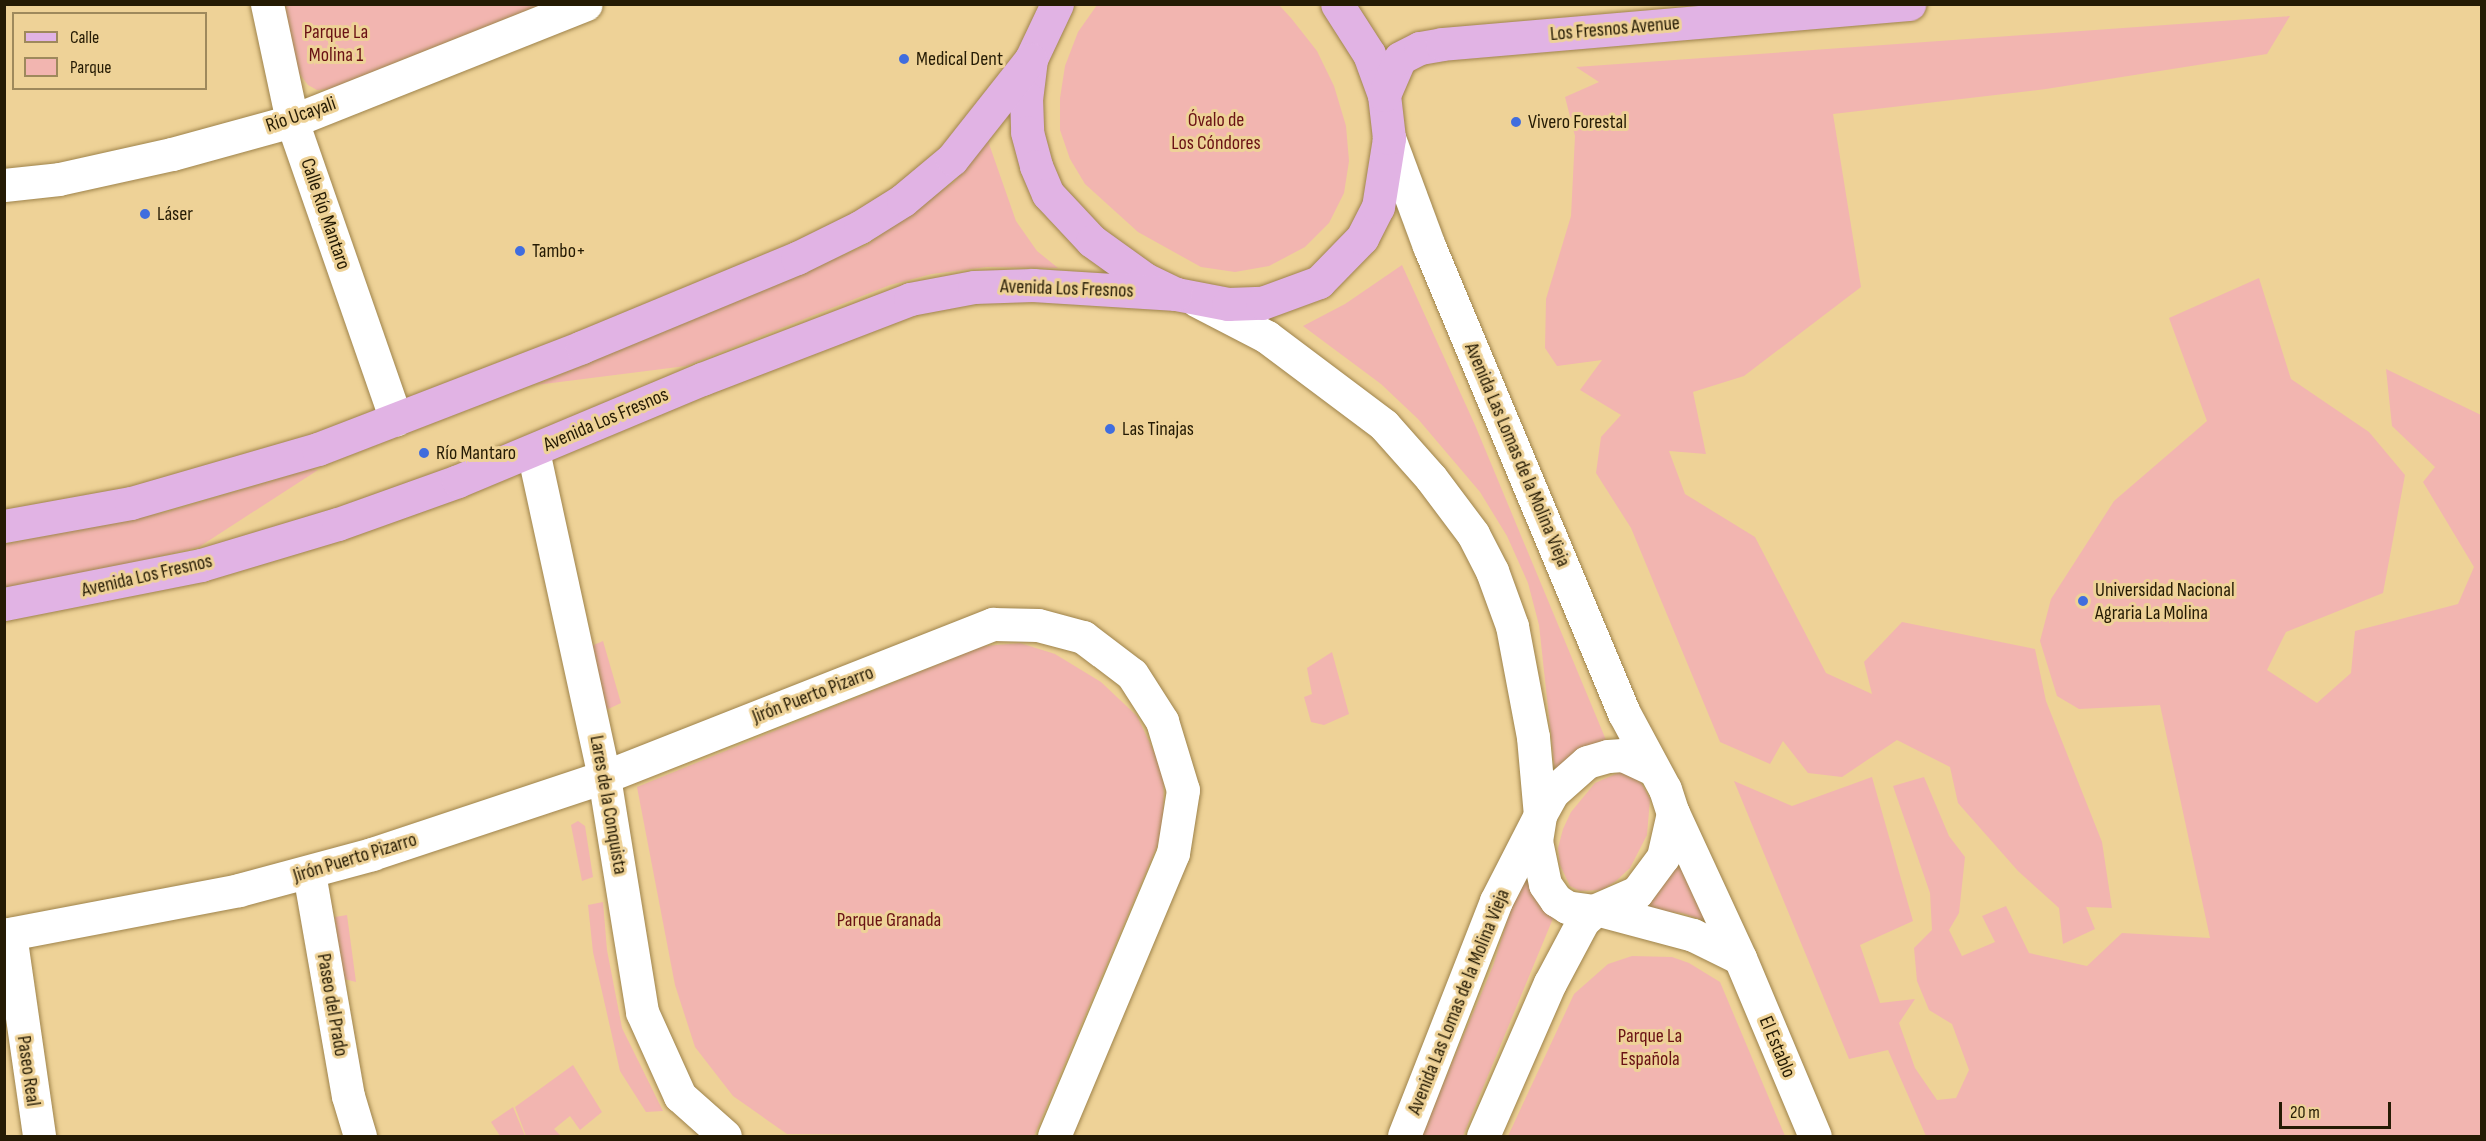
<!DOCTYPE html>
<html>
<head>
<meta charset="utf-8">
<style>
	body { margin:0 }
	#map { position:relative; width:2486px; height:1141px; overflow:hidden; background:#eed297; font-family:"Sofia Sans Condensed",sans-serif }
	div>[style] { position:absolute }
	.green>* { inset:0; background:#f2b5b0 }
	.roads { filter:drop-shadow(0 0 2px #9e834b) drop-shadow(0 0 2px #9e834b) }
	.minor>* { height:33px; margin:-16.5px; padding:0 16.5px; transform-origin:16.5px; border-radius:16.5px; background:#fff }
	.major>* { height:33px; margin:-16.5px; padding:0 16.5px; transform-origin:16.5px; border-radius:16.5px; background:#e1b3e4 }
	.dots>* { width:16px; height:16px; translate:-50% -50%; box-sizing:border-box; border:3px solid #eed297; border-radius:50% }
	span { translate:-50% -50%; white-space:nowrap; text-align:center; line-height:1.15; -webkit-text-stroke:6px #eed297; paint-order:stroke }
	.street-label { font-size:20px; color:#251b04 }
	.park-label { font-size:20px; color:#691114 }
	.poi-label { font-size:20px; color:#251b04 }
	.left { translate:0 -50%; text-align:left }
	.frame { position:absolute; inset:0; border:6px solid #251b04; pointer-events:none }
	.legend { position:absolute; left:12px; top:12px; width:195px; height:78px; box-sizing:border-box; background:#eed297; border:2px solid #9e895c; margin:0; padding:8px 10px; list-style:none; font-size:18px; color:#251b04 }
	.legend li { display:flex; align-items:center; gap:12px; height:30px }
	.legend b { width:30px; border:2px solid #9e895c }
	.scale { position:absolute; left:2279px; top:1102px; width:112px; height:27px; box-sizing:border-box; border:3px solid #251b04; border-top:0; padding-left:8px; font-size:18px; line-height:21px; white-space:nowrap; color:#251b04; -webkit-text-stroke:4px #eed297; paint-order:stroke }
</style>
</head>
<body>
<div id="map">
	<div class="green">
		<div style="clip-path:polygon(285px 5px,543px 5px,330px 89px,317px 90px,308px 85px,296px 69px)"></div>
		<div style="clip-path:polygon(1097px 5px,1279px 5px,1291px 18px,1317px 51px,1334px 86px,1346px 126px,1349px 161px,1344px 193px,1329px 223px,1305px 247px,1269px 266px,1235px 272px,1201px 267px,1138px 232px,1085px 184px,1070px 159px,1060px 130px,1060px 98px,1065px 66px,1078px 32px)"></div>
		<div style="clip-path:polygon(2290px 16px,2267px 54px,2046px 89px,1833px 114px,1861px 287px,1744px 376px,1693px 392px,1706px 454px,1669px 451px,1685px 494px,1755px 537px,1826px 673px,1872px 694px,1864px 662px,1902px 622px,2035px 649px,2046px 701px,2102px 842px,2112px 908px,2086px 907px,2095px 929px,2063px 944px,2059px 908px,2018px 871px,1958px 803px,1950px 767px,1897px 740px,1842px 777px,1808px 773px,1783px 741px,1770px 764px,1720px 742px,1631px 528px,1596px 473px,1601px 437px,1621px 415px,1580px 390px,1602px 360px,1557px 366px,1545px 348px,1546px 299px,1571px 216px,1575px 136px,1565px 97px,1599px 82px,1576px 67px)"></div>
		<div style="clip-path:polygon(988px 141px,1016px 221px,1037px 251px,1058px 268px,987px 267px,932px 274px,890px 285px,686px 366px,536px 385px,867px 245px,955px 181px)"></div>
		<div style="clip-path:polygon(1402px 265px,1475px 425px,1606px 740px,1555px 772px,1539px 625px,1528px 583px,1507px 536px,1480px 492px,1418px 419px,1381px 384px,1303px 326px,1345px 304px)"></div>
		<div style="clip-path:polygon(2259px 278px,2291px 379px,2369px 432px,2405px 475px,2383px 593px,2286px 632px,2267px 670px,2317px 703px,2351px 673px,2355px 631px,2458px 604px,2474px 567px,2423px 482px,2435px 467px,2392px 426px,2386px 369px,2481px 415px,2481px 1136px,1926px 1136px,1888px 1050px,1849px 1059px,1734px 781px,1792px 806px,1872px 777px,1913px 921px,1860px 945px,1880px 1003px,1915px 999px,1899px 1023px,1915px 1068px,1937px 1100px,1956px 1098px,1969px 1070px,1952px 1024px,1929px 1010px,1917px 981px,1914px 948px,1932px 930px,1930px 893px,1893px 786px,1924px 777px,1949px 836px,1965px 857px,1959px 913px,1949px 930px,1962px 956px,1995px 942px,1982px 916px,2006px 906px,2029px 953px,2087px 966px,2122px 933px,2210px 938px,2160px 705px,2079px 709px,2057px 696px,2040px 641px,2051px 599px,2114px 501px,2207px 421px,2169px 318px)"></div>
		<div style="clip-path:polygon(311px 469px,318px 470px,199px 547px,76px 576px,5px 588px,5px 544px,166px 512px)"></div>
		<div style="clip-path:polygon(603px 641px,621px 703px,602px 712px,589px 647px)"></div>
		<div style="clip-path:polygon(1020px 643px,1055px 654px,1101px 682px,1137px 716px,1164px 773px,1163px 832px,1034px 1136px,787px 1134px,733px 1096px,695px 1047px,675px 985px,637px 787px,983px 646px)"></div>
		<div style="clip-path:polygon(1332px 652px,1349px 714px,1324px 725px,1311px 722px,1304px 697px,1312px 694px,1307px 668px)"></div>
		<div style="clip-path:polygon(1620px 772px,1639px 779px,1650px 799px,1647px 835px,1630px 868px,1616px 881px,1602px 890px,1580px 891px,1570px 886px,1560px 865px,1558px 848px,1563px 829px,1571px 812px,1595px 783px)"></div>
		<div style="clip-path:polygon(578px 821px,585px 826px,593px 877px,582px 881px,571px 825px)"></div>
		<div style="clip-path:polygon(1676px 856px,1705px 921px,1682px 913px,1639px 909px)"></div>
		<div style="clip-path:polygon(1524px 867px,1539px 904px,1554px 916px,1463px 1136px,1421px 1136px,1493px 966px)"></div>
		<div style="clip-path:polygon(603px 902px,607px 950px,622px 1028px,663px 1111px,646px 1112px,620px 1071px,593px 952px,588px 905px)"></div>
		<div style="clip-path:polygon(347px 915px,356px 982px,340px 978px,335px 917px)"></div>
		<div style="clip-path:polygon(1632px 956px,1672px 957px,1689px 963px,1720px 982px,1785px 1136px,1508px 1136px,1574px 994px,1608px 964px)"></div>
		<div style="clip-path:polygon(573px 1065px,602px 1112px,580px 1130px,570px 1116px,554px 1129px,561px 1136px,526px 1136px,515px 1107px)"></div>
		<div style="clip-path:polygon(513px 1107px,525px 1136px,500px 1136px,491px 1122px)"></div>
	</div>
	<div class="roads">
		<div class="minor">
			<div style="left:267px;top:4px;width:120px;rotate:77.9deg"></div>
			<div style="left:292px;top:121px;width:316px;rotate:70.8deg"></div>
			<div style="left:1389px;top:138px;width:115px;rotate:69.7deg"></div>
			<div style="left:1429px;top:246px;width:506px;rotate:67.34deg"></div>
			<div style="left:1624px;top:713px;width:86px;rotate:61.7deg"></div>
			<div style="left:1665px;top:789px;width:25px;rotate:72deg"></div>
			<div style="left:1673px;top:813px;width:45px;rotate:102.8deg"></div>
			<div style="left:1663px;top:857px;width:44px;rotate:126.6deg"></div>
			<div style="left:1637px;top:892px;width:47px;rotate:156.2deg"></div>
			<div style="left:1594px;top:911px;width:27px;rotate:-172deg"></div>
			<div style="left:1567px;top:907px;width:13px;rotate:-148deg"></div>
			<div style="left:1556px;top:900px;width:19px;rotate:-125deg"></div>
			<div style="left:1545px;top:884px;width:44px;rotate:-101.8deg"></div>
			<div style="left:1536px;top:841px;width:26px;rotate:-81deg"></div>
			<div style="left:1540px;top:815px;width:26px;rotate:-61deg"></div>
			<div style="left:1553px;top:792px;width:45px;rotate:-41.4deg"></div>
			<div style="left:1587px;top:762px;width:22px;rotate:-16deg"></div>
			<div style="left:1608px;top:756px;width:15px;rotate:-4deg"></div>
			<div style="left:1623px;top:755px;width:33px;rotate:25deg"></div>
			<div style="left:4px;top:185px;width:55px;rotate:-6.2deg"></div>
			<div style="left:59px;top:179px;width:116px;rotate:-12.5deg"></div>
			<div style="left:172px;top:154px;width:124px;rotate:-15.4deg"></div>
			<div style="left:292px;top:121px;width:316px;rotate:-21.7deg"></div>
			<div style="left:1196px;top:300px;width:80px;rotate:27.5deg"></div>
			<div style="left:1267px;top:337px;width:146px;rotate:36.9deg"></div>
			<div style="left:1384px;top:425px;width:71px;rotate:48.4deg"></div>
			<div style="left:1431px;top:478px;width:70px;rotate:53.1deg"></div>
			<div style="left:1473px;top:534px;width:42px;rotate:62.8deg"></div>
			<div style="left:1492px;top:571px;width:59px;rotate:70deg"></div>
			<div style="left:1512px;top:626px;width:113px;rotate:79.3deg"></div>
			<div style="left:1533px;top:737px;width:78px;rotate:84.9deg"></div>
			<div style="left:1540px;top:815px;width:97px;rotate:117.1deg"></div>
			<div style="left:1496px;top:901px;width:252px;rotate:111.4deg"></div>
			<div style="left:533px;top:451px;width:334px;rotate:77.7deg"></div>
			<div style="left:604px;top:777px;width:238px;rotate:80.8deg"></div>
			<div style="left:642px;top:1012px;width:92px;rotate:65.7deg"></div>
			<div style="left:680px;top:1096px;width:60px;rotate:41.6deg"></div>
			<div style="left:1673px;top:813px;width:160px;rotate:65.2deg"></div>
			<div style="left:1740px;top:958px;width:193px;rotate:67.2deg"></div>
			<div style="left:309px;top:873px;width:226px;rotate:80.1deg"></div>
			<div style="left:348px;top:1096px;width:42px;rotate:73.3deg"></div>
			<div style="left:1600px;top:910px;width:96px;rotate:15deg"></div>
			<div style="left:1693px;top:935px;width:52px;rotate:26.1deg"></div>
			<div style="left:10px;top:934px;width:204px;rotate:81.8deg"></div>
			<div style="left:4px;top:935px;width:239px;rotate:-10.8deg"></div>
			<div style="left:239px;top:890px;width:138px;rotate:-15.1deg"></div>
			<div style="left:372px;top:854px;width:244px;rotate:-18.4deg"></div>
			<div style="left:604px;top:777px;width:418px;rotate:-21.5deg"></div>
			<div style="left:993px;top:624px;width:45px;rotate:1.3deg"></div>
			<div style="left:1038px;top:625px;width:47px;rotate:14.9deg"></div>
			<div style="left:1083px;top:637px;width:61px;rotate:37.1deg"></div>
			<div style="left:1132px;top:674px;width:56px;rotate:57.4deg"></div>
			<div style="left:1162px;top:721px;width:72px;rotate:73.1deg"></div>
			<div style="left:1183px;top:790px;width:64px;rotate:99deg"></div>
			<div style="left:1173px;top:853px;width:307px;rotate:112.8deg"></div>
			<div style="left:1483px;top:1136px;width:167px;rotate:-66.4deg"></div>
			<div style="left:1550px;top:983px;width:70px;rotate:-62deg"></div>
			<div style="left:1583px;top:921px;width:15px;rotate:-42deg"></div>
		</div>
		<div class="major">
			<div style="left:1057px;top:4px;width:61px;rotate:115.3deg"></div>
			<div style="left:1031px;top:59px;width:38px;rotate:97deg"></div>
			<div style="left:1026px;top:97px;width:35px;rotate:88deg"></div>
			<div style="left:1027px;top:132px;width:35px;rotate:75deg"></div>
			<div style="left:1036px;top:166px;width:30px;rotate:67deg"></div>
			<div style="left:1048px;top:194px;width:64px;rotate:46.9deg"></div>
			<div style="left:1092px;top:241px;width:65px;rotate:35.6deg"></div>
			<div style="left:1145px;top:279px;width:34px;rotate:26deg"></div>
			<div style="left:1176px;top:294px;width:53px;rotate:10.9deg"></div>
			<div style="left:1228px;top:304px;width:34px;rotate:-2deg"></div>
			<div style="left:1262px;top:303px;width:61px;rotate:-20.2deg"></div>
			<div style="left:1319px;top:282px;width:62px;rotate:-45.7deg"></div>
			<div style="left:1362px;top:238px;width:35px;rotate:-63deg"></div>
			<div style="left:1378px;top:207px;width:70px;rotate:-80.9deg"></div>
			<div style="left:1389px;top:138px;width:43px;rotate:-96.6deg"></div>
			<div style="left:1384px;top:95px;width:44px;rotate:-110.1deg"></div>
			<div style="left:1369px;top:54px;width:59px;rotate:-122.6deg"></div>
			<div style="left:1384px;top:95px;width:40px;rotate:-66.6deg"></div>
			<div style="left:1400px;top:58px;width:22px;rotate:-27deg"></div>
			<div style="left:1420px;top:48px;width:22px;rotate:-10deg"></div>
			<div style="left:1442px;top:44px;width:469px;rotate:-4.9deg"></div>
			<div style="left:4px;top:526px;width:129px;rotate:-10.3deg"></div>
			<div style="left:131px;top:503px;width:195px;rotate:-16.1deg"></div>
			<div style="left:318px;top:449px;width:283px;rotate:-21.1deg"></div>
			<div style="left:582px;top:347px;width:233px;rotate:-22.5deg"></div>
			<div style="left:797px;top:258px;width:70px;rotate:-26.2deg"></div>
			<div style="left:860px;top:227px;width:51px;rotate:-32.1deg"></div>
			<div style="left:903px;top:200px;width:64px;rotate:-39.9deg"></div>
			<div style="left:952px;top:159px;width:127px;rotate:-51.7deg"></div>
			<div style="left:4px;top:604px;width:201px;rotate:-11.2deg"></div>
			<div style="left:201px;top:565px;width:143px;rotate:-16.7deg"></div>
			<div style="left:338px;top:524px;width:127px;rotate:-19.7deg"></div>
			<div style="left:458px;top:481px;width:264px;rotate:-22.7deg"></div>
			<div style="left:702px;top:379px;width:223px;rotate:-21deg"></div>
			<div style="left:910px;top:299px;width:65px;rotate:-10.6deg"></div>
			<div style="left:974px;top:287px;width:59px;rotate:-1.9deg"></div>
			<div style="left:1033px;top:285px;width:143px;rotate:3.6deg"></div>
		</div>
	</div>
	<div class="dots">
		<div style="left:904px;top:59px;background:#406dde"></div>
		<div style="left:1516px;top:122px;background:#406dde"></div>
		<div style="left:145px;top:214px;background:#406dde"></div>
		<div style="left:520px;top:251px;background:#406dde"></div>
		<div style="left:1110px;top:429px;background:#406dde"></div>
		<div style="left:424px;top:453px;background:#406dde"></div>
		<div style="left:2083px;top:601px;background:#406dde"></div>
	</div>
	<div class="street-label">
		<span style="left:1615px;top:29px;rotate:-5deg">Los Fresnos Avenue</span>
		<span style="left:301px;top:115px;rotate:-19deg">Río Ucayali</span>
		<span style="left:325px;top:214px;rotate:71deg">Calle Río Mantaro</span>
		<span style="left:1067px;top:289px;rotate:2deg">Avenida Los Fresnos</span>
		<span style="left:606px;top:420px;rotate:-23deg">Avenida Los Fresnos</span>
		<span style="left:1517px;top:455px;rotate:67deg">Avenida Las Lomas de la Molina Vieja</span>
		<span style="left:147px;top:576px;rotate:-13deg">Avenida Los Fresnos</span>
		<span style="left:813px;top:695px;rotate:-21deg">Jirón Puerto Pizarro</span>
		<span style="left:608px;top:805px;rotate:80deg">Lares de la Conquista</span>
		<span style="left:355px;top:858px;rotate:-17deg">Jirón Puerto Pizarro</span>
		<span style="left:1459px;top:1002px;rotate:-68deg">Avenida Las Lomas de la Molina Vieja</span>
		<span style="left:332px;top:1005px;rotate:80deg">Paseo del Prado</span>
		<span style="left:1777px;top:1047px;rotate:67deg">El Establo</span>
		<span style="left:28px;top:1071px;rotate:82deg">Paseo Real</span>
	</div>
	<div class="park-label">
		<span style="left:336px;top:44px">Parque La<br>Molina 1</span>
		<span style="left:1216px;top:132px">Óvalo de<br>Los Cóndores</span>
		<span style="left:889px;top:920px">Parque Granada</span>
		<span style="left:1650px;top:1048px">Parque La<br>Española</span>
	</div>
	<div class="poi-label">
		<span class="left" style="left:916px;top:59px">Medical Dent</span>
		<span class="left" style="left:1528px;top:122px">Vivero Forestal</span>
		<span class="left" style="left:157px;top:214px">Láser</span>
		<span class="left" style="left:532px;top:251px">Tambo+</span>
		<span class="left" style="left:1122px;top:429px">Las Tinajas</span>
		<span class="left" style="left:436px;top:453px">Río Mantaro</span>
		<span class="left" style="left:2095px;top:602px">Universidad Nacional<br>Agraria La Molina</span>
	</div>
	<div class="frame"></div>
	<ul class="legend">
	<li><b style="height:8px;background:#e1b3e4"></b>Calle</li>
	<li><b style="height:16px;background:#f2b5b0"></b>Parque</li>
	</ul>
	<div class="scale">20 m</div>
</div>
</body>
</html>
